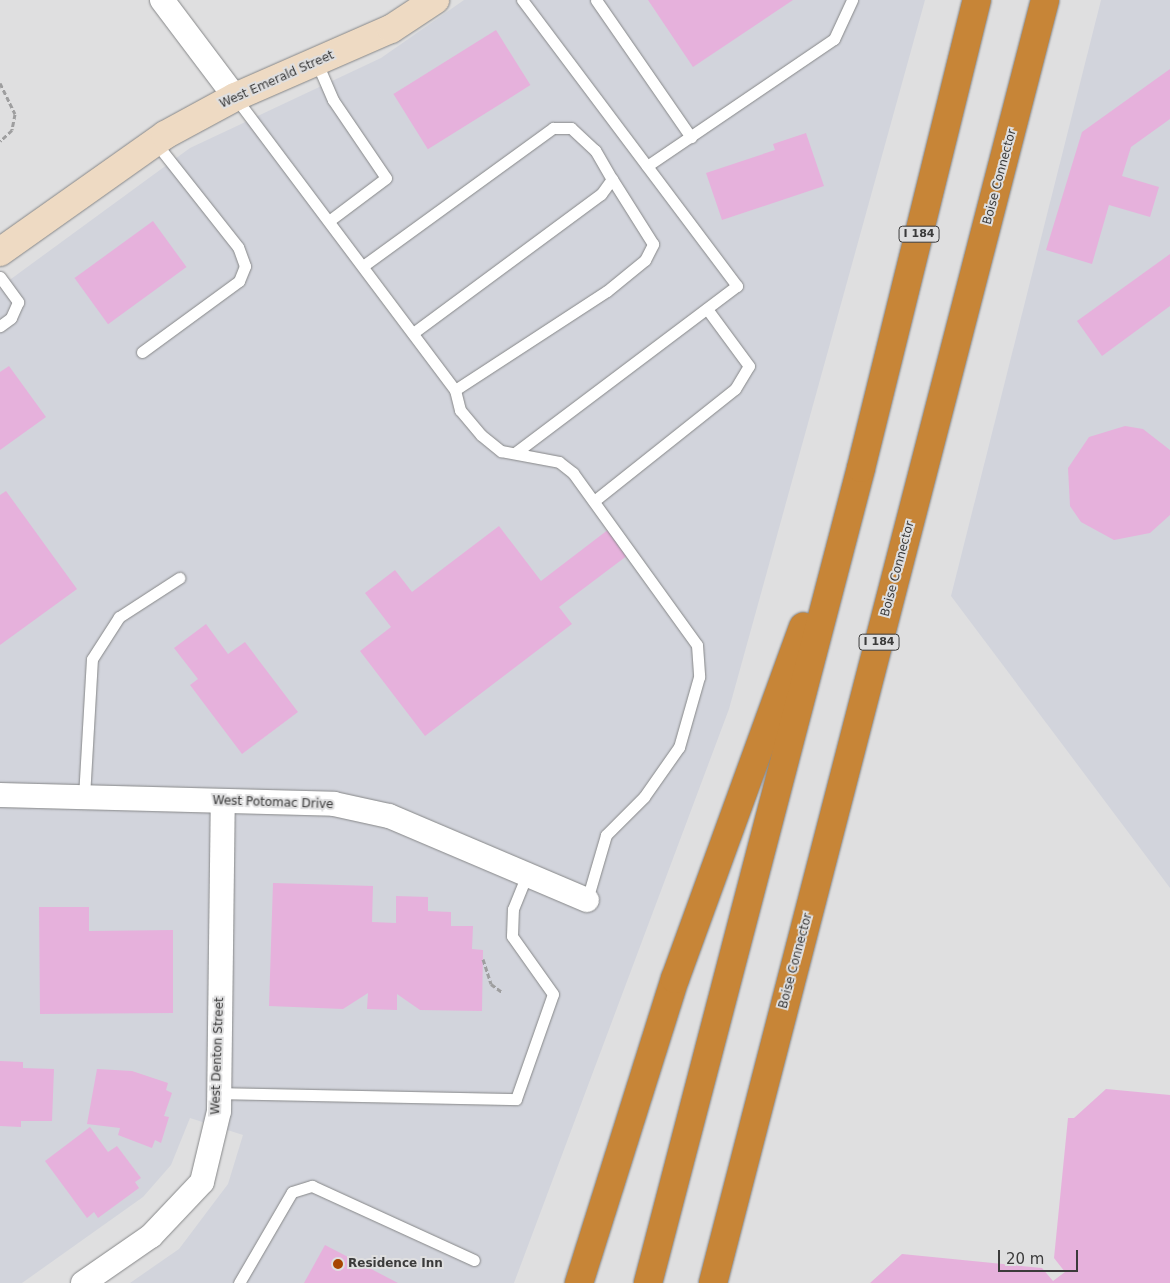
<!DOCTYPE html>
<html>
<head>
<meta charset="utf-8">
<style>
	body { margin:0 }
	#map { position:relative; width:1170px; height:1283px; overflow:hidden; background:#dfdfe0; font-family:"DejaVu Sans",sans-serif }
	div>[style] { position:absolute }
	.built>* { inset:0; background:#d2d4dc }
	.building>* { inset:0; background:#e6b1dc; transform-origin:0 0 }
	.path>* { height:3px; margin-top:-1.5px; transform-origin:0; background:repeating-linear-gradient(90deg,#9e9e9f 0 5px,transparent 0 7.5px) }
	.roads { filter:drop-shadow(0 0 1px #868788) drop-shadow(0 0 1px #868788) }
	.lane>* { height:11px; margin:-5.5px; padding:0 5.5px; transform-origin:5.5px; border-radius:5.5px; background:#fff }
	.street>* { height:24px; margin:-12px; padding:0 12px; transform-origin:12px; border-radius:12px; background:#fff }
	.secondary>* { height:28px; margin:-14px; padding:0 14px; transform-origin:14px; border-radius:14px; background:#eedac3 }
	.highway>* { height:28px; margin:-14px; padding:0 14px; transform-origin:14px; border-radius:14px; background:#c78537 }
	.dots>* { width:14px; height:14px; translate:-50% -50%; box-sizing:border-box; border:2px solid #dfdfe0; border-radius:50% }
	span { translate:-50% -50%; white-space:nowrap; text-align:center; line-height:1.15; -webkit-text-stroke:4px #dfdfe0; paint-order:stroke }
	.shield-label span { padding:1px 4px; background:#dfdfe0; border:1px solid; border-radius:4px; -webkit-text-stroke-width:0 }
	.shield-label { font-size:11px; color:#3b3b3b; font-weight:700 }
	.street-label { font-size:12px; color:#3b3b3b }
	.poi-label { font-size:12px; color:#3b3b3b; font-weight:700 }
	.left { translate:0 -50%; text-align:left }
	.scale { position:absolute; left:998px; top:1250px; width:80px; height:22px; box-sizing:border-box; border:2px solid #3b3b3b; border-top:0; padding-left:6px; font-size:15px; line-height:18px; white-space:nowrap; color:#3b3b3b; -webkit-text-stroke:4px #dfdfe0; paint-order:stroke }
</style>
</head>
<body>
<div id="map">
	<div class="built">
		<div style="clip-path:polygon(464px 0,925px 0,729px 709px,514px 1283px,130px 1283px,179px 1249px,228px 1184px,243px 1135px,190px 1118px,171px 1165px,143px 1197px,22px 1283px,0 1283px,0 287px,190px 148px,381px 58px)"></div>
		<div style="clip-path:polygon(1101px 0,1170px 0,1170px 888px,951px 596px)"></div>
	</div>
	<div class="building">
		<div style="clip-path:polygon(648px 0,793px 0,693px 67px)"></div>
		<div style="left:496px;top:30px;width:65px;height:121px;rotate:58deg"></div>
		<div style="clip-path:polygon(1170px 69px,1170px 119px,1131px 147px,1122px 176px,1159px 187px,1150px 217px,1109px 205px,1092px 264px,1046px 250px,1082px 132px)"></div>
		<div style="clip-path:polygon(806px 133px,824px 186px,722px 220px,706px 173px,775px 150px,773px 144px)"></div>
		<div style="left:153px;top:221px;width:57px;height:97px;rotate:54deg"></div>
		<div style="clip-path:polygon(1170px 254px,1170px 306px,1102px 356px,1077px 321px)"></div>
		<div style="clip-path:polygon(9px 366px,46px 417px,0 450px,0 372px)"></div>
		<div style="clip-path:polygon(1125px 426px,1143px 429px,1170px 450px,1170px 515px,1150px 533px,1114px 540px,1081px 522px,1070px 506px,1068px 468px,1089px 437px)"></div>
		<div style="clip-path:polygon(6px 491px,77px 589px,0 645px,0 495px)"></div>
		<div style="clip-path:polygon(499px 526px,541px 581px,609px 529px,628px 555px,559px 607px,572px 624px,425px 736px,360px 651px,391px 627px,365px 593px,395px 570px,412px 592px)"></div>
		<div style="clip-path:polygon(206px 624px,228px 654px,245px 642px,298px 712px,242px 754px,190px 685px,198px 679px,174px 648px)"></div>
		<div style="clip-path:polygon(273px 883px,373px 886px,372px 922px,396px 923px,396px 896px,428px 897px,428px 911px,451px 912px,451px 926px,473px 926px,472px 949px,483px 950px,482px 1011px,420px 1010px,397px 994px,397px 1010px,367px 1009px,368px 993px,343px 1009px,269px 1006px)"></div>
		<div style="clip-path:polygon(39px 907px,89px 907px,89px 931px,173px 930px,173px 1013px,40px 1014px)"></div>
		<div style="clip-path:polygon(0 1061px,23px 1062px,23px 1068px,54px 1069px,52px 1121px,21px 1121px,21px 1127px,0 1126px)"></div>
		<div style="clip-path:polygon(97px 1069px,132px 1071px,168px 1083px,166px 1090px,172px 1093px,164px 1116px,169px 1117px,161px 1143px,155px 1140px,152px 1148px,118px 1135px,120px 1128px,87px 1124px)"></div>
		<div style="clip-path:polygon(1106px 1089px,1170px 1095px,1170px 1283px,870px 1283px,902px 1254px,1042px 1268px,1053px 1281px,1065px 1272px,1054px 1258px,1068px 1118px,1074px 1118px)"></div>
		<div style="clip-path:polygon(90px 1127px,108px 1152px,117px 1146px,141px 1178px,135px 1182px,139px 1188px,98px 1218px,94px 1212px,87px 1218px,45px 1161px)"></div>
		<div style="clip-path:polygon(325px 1245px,398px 1283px,304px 1283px)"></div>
	</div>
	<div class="path">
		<div style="left:0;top:83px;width:34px;rotate:64deg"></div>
		<div style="left:15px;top:114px;width:16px;rotate:101deg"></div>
		<div style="left:12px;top:130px;width:16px;rotate:137deg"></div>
		<div style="left:483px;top:959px;width:26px;rotate:72deg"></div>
		<div style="left:491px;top:984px;width:14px;rotate:36deg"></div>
	</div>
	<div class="roads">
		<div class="lane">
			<div style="left:596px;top:0;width:167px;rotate:55.3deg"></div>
			<div style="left:317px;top:63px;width:40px;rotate:66.6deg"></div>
			<div style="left:333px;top:100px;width:94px;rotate:55.8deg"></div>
			<div style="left:386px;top:178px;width:71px;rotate:143deg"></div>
			<div style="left:235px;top:97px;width:366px;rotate:53.1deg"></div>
			<div style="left:455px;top:390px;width:21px;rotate:76deg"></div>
			<div style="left:460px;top:410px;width:33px;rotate:50deg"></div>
			<div style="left:481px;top:435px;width:26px;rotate:39deg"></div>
			<div style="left:501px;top:451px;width:59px;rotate:10.7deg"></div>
			<div style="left:559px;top:462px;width:18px;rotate:38deg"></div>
			<div style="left:573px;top:473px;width:212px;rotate:54.2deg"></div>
			<div style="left:697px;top:645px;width:32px;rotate:86deg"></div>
			<div style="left:699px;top:677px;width:73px;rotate:105.9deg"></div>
			<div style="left:679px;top:747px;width:61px;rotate:125deg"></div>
			<div style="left:644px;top:797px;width:54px;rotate:135deg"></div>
			<div style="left:606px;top:835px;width:68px;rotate:106.3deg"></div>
			<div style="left:647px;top:166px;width:226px;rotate:-34.2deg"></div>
			<div style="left:834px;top:39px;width:43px;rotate:-65.2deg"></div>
			<div style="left:363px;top:266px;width:235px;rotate:-36deg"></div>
			<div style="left:553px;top:128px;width:18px"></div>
			<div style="left:571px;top:128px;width:33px;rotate:43deg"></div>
			<div style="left:595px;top:150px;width:34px;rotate:60deg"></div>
			<div style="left:612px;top:179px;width:19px;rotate:126deg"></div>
			<div style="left:601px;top:194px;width:234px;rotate:143.5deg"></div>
			<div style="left:0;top:277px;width:31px;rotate:54deg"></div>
			<div style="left:18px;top:302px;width:17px;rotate:114deg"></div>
			<div style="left:11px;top:318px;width:14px;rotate:144deg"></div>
			<div style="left:142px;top:352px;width:120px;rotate:-36.2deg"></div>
			<div style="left:239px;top:281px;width:16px;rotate:-68deg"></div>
			<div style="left:245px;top:266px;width:20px;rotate:-110deg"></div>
			<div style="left:238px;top:247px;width:134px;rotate:-128.3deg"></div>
			<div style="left:455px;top:390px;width:181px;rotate:-33.1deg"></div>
			<div style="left:607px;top:291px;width:49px;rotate:-39.2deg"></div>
			<div style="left:645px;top:260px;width:18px;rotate:-63deg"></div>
			<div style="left:653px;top:244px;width:77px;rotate:-122.2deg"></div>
			<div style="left:515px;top:453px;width:278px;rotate:-37deg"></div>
			<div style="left:737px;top:286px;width:358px;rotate:-126.9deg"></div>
			<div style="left:594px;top:501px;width:180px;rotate:-38.5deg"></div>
			<div style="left:735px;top:389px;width:27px;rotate:-59deg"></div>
			<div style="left:749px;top:366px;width:71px;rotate:-126.4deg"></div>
			<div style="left:84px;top:797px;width:138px;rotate:-86.7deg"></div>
			<div style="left:92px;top:659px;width:50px;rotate:-57.3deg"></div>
			<div style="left:119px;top:617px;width:72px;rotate:-33deg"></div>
			<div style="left:219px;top:1093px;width:297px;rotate:1.2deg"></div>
			<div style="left:516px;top:1099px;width:111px;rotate:-70.6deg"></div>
			<div style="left:553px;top:994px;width:71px;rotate:-125.3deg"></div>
			<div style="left:512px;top:936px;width:27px;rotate:-88deg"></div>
			<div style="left:513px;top:909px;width:37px;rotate:-68deg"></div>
			<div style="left:239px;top:1283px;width:105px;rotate:-59.8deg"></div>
			<div style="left:292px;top:1192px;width:21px;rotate:-17deg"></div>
			<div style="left:312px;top:1186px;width:178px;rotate:24.6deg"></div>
		</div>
		<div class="street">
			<div style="left:162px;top:0;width:121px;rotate:53deg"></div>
			<div style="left:0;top:795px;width:334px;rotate:1.5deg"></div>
			<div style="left:334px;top:804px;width:56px;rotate:12.3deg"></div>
			<div style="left:389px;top:816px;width:215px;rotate:23deg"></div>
			<div style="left:83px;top:1283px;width:83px;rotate:-34.7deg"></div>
			<div style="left:151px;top:1236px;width:74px;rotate:-46.6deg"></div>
			<div style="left:202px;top:1182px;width:73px;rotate:-76.5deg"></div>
			<div style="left:219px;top:1111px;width:310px;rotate:-89.3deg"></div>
		</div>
		<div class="secondary">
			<div style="left:0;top:252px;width:202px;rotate:-35.3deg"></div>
			<div style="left:165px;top:135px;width:80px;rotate:-28.5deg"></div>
			<div style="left:235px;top:97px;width:170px;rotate:-23.6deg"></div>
			<div style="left:391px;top:29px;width:53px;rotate:-33.4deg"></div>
		</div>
		<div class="highway">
			<div style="left:579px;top:1283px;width:319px;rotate:-72.5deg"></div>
			<div style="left:675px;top:979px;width:375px;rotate:-70deg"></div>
			<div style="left:648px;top:1283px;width:842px;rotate:-75.35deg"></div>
			<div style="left:861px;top:468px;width:482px;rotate:-76.1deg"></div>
			<div style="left:713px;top:1283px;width:1325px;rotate:-75.49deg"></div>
		</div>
	</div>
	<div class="dots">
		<div style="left:338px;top:1264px;background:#a74601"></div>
	</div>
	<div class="shield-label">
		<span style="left:919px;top:234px">I 184</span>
		<span style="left:879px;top:642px">I 184</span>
	</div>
	<div class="street-label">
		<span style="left:277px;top:80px;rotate:-24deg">West Emerald Street</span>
		<span style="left:1000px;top:177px;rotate:-75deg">Boise Connector</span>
		<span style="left:898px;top:569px;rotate:-75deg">Boise Connector</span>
		<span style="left:273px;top:803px;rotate:2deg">West Potomac Drive</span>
		<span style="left:796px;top:961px;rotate:-75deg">Boise Connector</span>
		<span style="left:218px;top:1056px;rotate:-88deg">West Denton Street</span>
	</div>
	<div class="poi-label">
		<span class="left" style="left:348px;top:1264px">Residence Inn</span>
	</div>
	<div class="scale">20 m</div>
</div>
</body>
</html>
